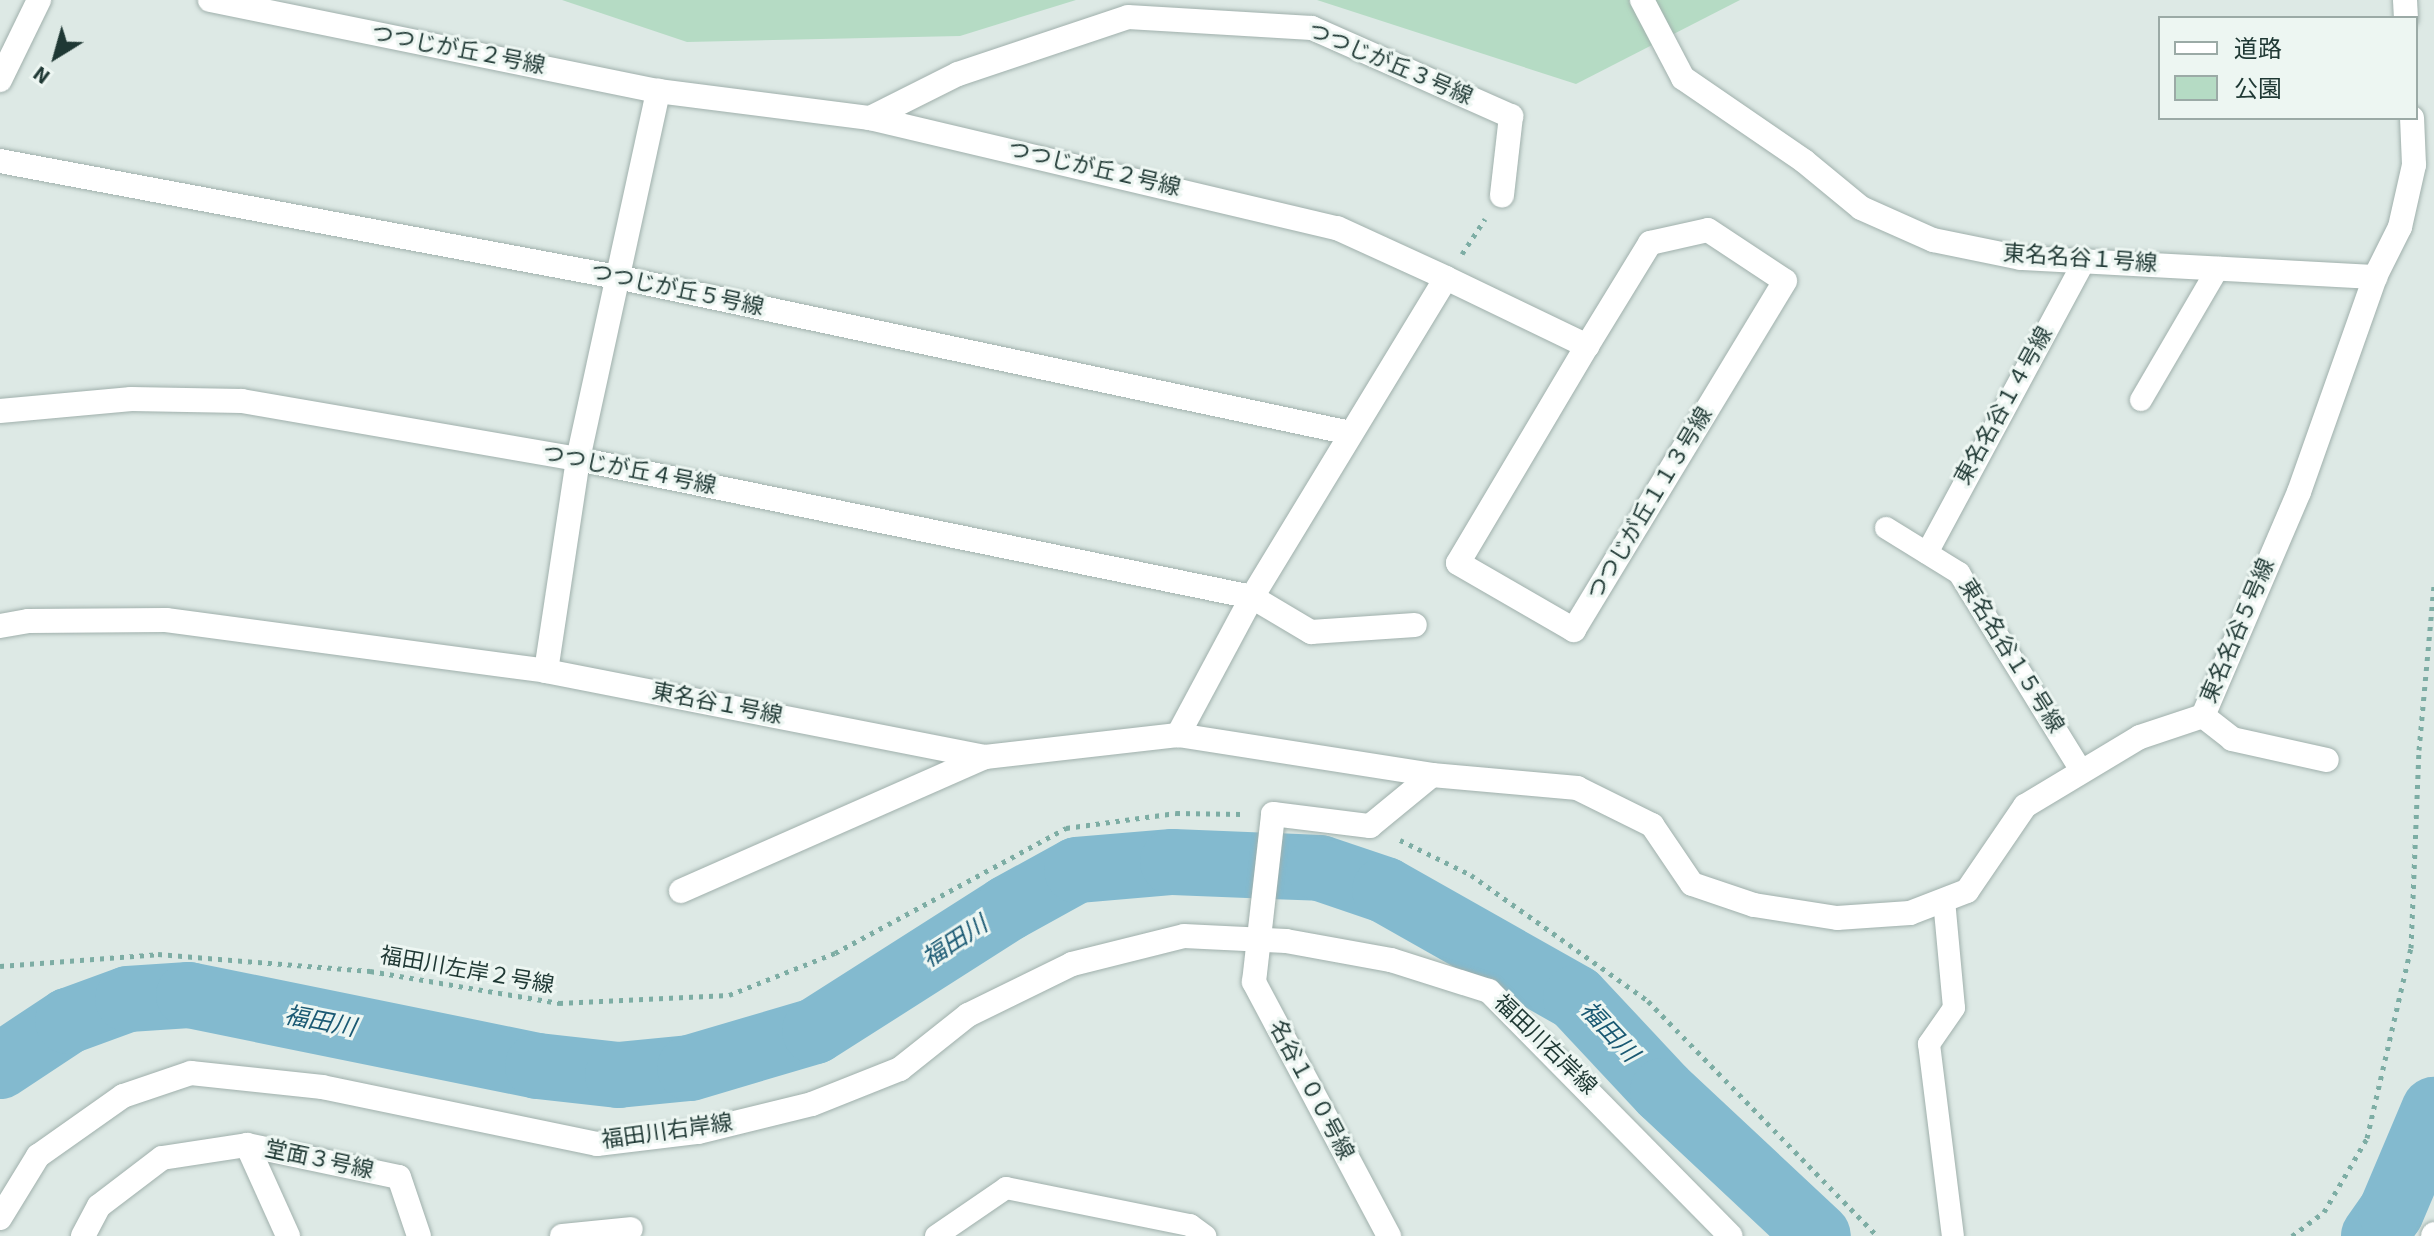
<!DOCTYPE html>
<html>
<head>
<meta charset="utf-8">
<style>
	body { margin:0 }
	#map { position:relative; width:2434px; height:1236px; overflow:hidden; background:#dde9e5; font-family:"Source Sans 3","Noto Sans JP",sans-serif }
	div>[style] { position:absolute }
	.green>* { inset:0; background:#b5dbc4 }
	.river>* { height:66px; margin:-33px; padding:0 33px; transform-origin:33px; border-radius:33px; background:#83bacf }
	.path>* { height:5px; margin-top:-2.5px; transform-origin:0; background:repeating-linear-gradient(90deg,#7dada4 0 4px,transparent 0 10px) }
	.roads { filter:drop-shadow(0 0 2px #a0b0ac) drop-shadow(0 0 2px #a0b0ac) }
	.lane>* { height:22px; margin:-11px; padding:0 11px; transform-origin:11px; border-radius:11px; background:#fff }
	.street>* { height:24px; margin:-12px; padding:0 12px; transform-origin:12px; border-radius:12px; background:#fff }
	span { translate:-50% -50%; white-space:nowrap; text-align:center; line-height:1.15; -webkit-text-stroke:6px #edf6f2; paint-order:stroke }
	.street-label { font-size:22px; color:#1f3834 }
	.water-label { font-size:24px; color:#1a5973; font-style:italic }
	.legend { position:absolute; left:2158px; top:16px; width:260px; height:104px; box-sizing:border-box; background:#edf6f2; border:2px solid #9baaa6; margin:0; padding:10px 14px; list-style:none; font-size:24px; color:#1f3834 }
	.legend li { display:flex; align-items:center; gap:16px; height:40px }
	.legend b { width:40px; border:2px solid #9baaa6 }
	.north { position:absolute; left:16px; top:16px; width:80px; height:80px; -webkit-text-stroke:6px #edf6f2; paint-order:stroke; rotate:217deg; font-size:22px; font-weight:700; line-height:32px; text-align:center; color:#1f3834 }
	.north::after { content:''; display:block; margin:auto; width:28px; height:36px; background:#1f3834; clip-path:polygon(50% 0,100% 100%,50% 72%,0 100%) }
</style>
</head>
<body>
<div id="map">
	<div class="green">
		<div style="clip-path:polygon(562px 0,1076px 0,960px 36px,687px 42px)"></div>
		<div style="clip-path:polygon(1317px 0,1740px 0,1576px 84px)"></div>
	</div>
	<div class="river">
		<div style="left:0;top:1066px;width:82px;rotate:-33.5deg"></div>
		<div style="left:68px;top:1021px;width:64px;rotate:-20.1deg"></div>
		<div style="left:128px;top:999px;width:61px;rotate:-3.8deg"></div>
		<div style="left:189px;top:995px;width:356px;rotate:11.5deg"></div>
		<div style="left:538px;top:1066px;width:81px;rotate:6.4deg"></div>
		<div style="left:618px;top:1075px;width:72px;rotate:-5.6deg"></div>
		<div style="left:690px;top:1068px;width:130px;rotate:-16.5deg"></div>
		<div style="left:815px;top:1031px;width:229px;rotate:-32.5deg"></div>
		<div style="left:1008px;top:908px;width:79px;rotate:-28.8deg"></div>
		<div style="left:1077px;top:870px;width:96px;rotate:-4.8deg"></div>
		<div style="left:1173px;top:862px;width:147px;rotate:2.3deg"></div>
		<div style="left:1320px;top:868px;width:69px;rotate:18.7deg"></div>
		<div style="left:1385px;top:890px;width:219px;rotate:29.5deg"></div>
		<div style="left:1576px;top:998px;width:127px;rotate:46.9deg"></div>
		<div style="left:1663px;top:1091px;width:212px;rotate:43.1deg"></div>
		<div style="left:2374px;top:1236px;width:29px;rotate:-55deg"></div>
		<div style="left:2391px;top:1212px;width:111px;rotate:-67.1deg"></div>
	</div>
	<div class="path">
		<div style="left:1462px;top:254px;width:42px;rotate:-56.7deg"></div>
		<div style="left:1400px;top:840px;width:79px;rotate:26.2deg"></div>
		<div style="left:1471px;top:875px;width:217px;rotate:35.4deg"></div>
		<div style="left:1648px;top:1001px;width:328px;rotate:45.7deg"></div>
		<div style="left:0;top:966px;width:158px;rotate:-4.3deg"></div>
		<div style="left:158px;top:954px;width:213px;rotate:4.6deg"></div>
		<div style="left:370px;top:971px;width:192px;rotate:9.6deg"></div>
		<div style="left:559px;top:1003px;width:170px;rotate:-2.7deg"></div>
		<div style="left:729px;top:995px;width:114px;rotate:-21.6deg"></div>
		<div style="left:835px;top:953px;width:263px;rotate:-28.4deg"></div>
		<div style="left:1066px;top:828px;width:111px;rotate:-7.8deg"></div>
		<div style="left:1176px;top:813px;width:66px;rotate:0.9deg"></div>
		<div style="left:2292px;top:1236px;width:40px;rotate:-37deg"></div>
		<div style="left:2324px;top:1212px;width:86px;rotate:-59.8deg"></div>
		<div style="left:2367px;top:1138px;width:195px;rotate:-77deg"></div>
		<div style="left:2411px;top:948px;width:198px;rotate:-87.7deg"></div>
		<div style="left:2419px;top:750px;width:166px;rotate:-84.8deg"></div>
	</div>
	<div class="roads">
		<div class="lane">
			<div style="left:2141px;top:400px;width:153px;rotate:-59.7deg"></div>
			<div style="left:1886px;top:528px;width:86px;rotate:31.7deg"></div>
			<div style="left:1959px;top:573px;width:234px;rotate:58.3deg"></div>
			<div style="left:1927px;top:553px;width:332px;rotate:-61.7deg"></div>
			<div style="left:1944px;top:900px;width:108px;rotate:84.7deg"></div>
			<div style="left:1954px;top:1008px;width:44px;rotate:124.8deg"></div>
			<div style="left:1929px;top:1044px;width:193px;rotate:82.9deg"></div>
			<div style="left:936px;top:1236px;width:85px;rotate:-34.4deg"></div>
			<div style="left:1006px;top:1188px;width:188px;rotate:11.4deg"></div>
			<div style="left:1190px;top:1225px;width:19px;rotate:36deg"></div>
		</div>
		<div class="street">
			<div style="left:210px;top:0;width:457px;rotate:11.5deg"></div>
			<div style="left:658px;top:91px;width:214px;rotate:7.3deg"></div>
			<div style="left:870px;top:118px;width:480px;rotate:13.3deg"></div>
			<div style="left:1337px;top:228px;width:120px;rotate:24.6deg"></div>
			<div style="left:1446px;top:278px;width:373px;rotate:121.3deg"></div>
			<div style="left:1252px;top:597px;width:157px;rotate:118.2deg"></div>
			<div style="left:1642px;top:0;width:88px;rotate:62.3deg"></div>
			<div style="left:1683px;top:78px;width:147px;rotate:34.4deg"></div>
			<div style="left:1804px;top:161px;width:74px;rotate:39.5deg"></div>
			<div style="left:1861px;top:208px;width:79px;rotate:24deg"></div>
			<div style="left:1933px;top:240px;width:90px;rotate:11.6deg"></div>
			<div style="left:2021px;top:258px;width:355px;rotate:3.1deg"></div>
			<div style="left:2405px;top:0;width:18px;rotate:87deg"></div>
			<div style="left:0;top:80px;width:89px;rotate:-64deg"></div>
			<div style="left:870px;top:118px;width:98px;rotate:-26.6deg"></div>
			<div style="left:958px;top:74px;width:179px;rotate:-18.5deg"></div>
			<div style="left:1128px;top:17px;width:184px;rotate:3.4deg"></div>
			<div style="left:1312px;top:28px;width:218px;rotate:23.9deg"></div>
			<div style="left:1511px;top:116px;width:80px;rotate:96.5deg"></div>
			<div style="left:0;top:161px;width:628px;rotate:10.65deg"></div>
			<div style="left:617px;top:277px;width:749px;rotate:12.01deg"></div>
			<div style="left:1446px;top:278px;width:157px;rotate:25.7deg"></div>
			<div style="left:1587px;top:346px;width:121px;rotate:-58.5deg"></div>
			<div style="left:1650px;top:243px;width:59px;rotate:-12.6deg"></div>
			<div style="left:1708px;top:230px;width:92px;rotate:33.5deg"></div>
			<div style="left:1785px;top:281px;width:408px;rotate:121.2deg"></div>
			<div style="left:1574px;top:630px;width:134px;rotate:-150deg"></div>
			<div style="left:1458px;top:563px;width:252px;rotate:-59.3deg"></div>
			<div style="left:0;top:411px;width:132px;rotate:-5.2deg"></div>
			<div style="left:131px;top:399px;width:111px;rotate:1deg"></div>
			<div style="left:242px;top:401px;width:341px;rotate:9.8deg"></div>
			<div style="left:578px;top:459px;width:688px;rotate:11.57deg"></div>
			<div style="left:1252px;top:597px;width:69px;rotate:30.7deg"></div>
			<div style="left:1311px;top:632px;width:104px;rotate:-3.9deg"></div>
			<div style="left:0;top:626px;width:28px;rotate:-10deg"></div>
			<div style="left:28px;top:621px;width:138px;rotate:-0.4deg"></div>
			<div style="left:166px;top:620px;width:383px;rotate:7.6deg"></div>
			<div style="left:546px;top:671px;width:447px;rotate:11.1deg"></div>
			<div style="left:985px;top:757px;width:194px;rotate:-6.5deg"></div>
			<div style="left:1178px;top:735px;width:257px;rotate:8.9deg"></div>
			<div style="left:1432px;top:775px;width:146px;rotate:5.1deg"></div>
			<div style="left:1577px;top:788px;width:84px;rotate:26.3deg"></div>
			<div style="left:1652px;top:825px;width:71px;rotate:55.9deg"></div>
			<div style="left:1692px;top:884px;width:65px;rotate:18.7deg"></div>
			<div style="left:1754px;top:905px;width:84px;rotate:8.9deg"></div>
			<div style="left:1837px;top:918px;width:73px;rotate:-3.9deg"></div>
			<div style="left:1910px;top:913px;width:61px;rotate:-21.1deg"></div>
			<div style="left:1967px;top:891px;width:103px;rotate:-55.7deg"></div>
			<div style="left:2025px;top:806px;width:134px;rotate:-31deg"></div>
			<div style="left:2140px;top:737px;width:66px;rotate:-18.4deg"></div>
			<div style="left:2203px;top:716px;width:244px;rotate:-66.8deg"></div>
			<div style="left:2299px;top:492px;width:228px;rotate:-70.5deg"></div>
			<div style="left:2375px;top:277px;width:56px;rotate:-63.4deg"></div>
			<div style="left:2400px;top:227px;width:64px;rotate:-77.3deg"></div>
			<div style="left:2414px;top:165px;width:47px;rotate:-92.4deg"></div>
			<div style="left:546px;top:671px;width:214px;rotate:-81.4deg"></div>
			<div style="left:578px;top:459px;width:377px;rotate:-77.7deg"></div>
			<div style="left:2203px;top:716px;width:37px;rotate:38deg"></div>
			<div style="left:2232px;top:739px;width:97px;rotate:12.5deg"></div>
			<div style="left:681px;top:891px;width:332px;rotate:-23.8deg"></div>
			<div style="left:247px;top:1145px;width:100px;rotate:65.7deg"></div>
			<div style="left:0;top:1218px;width:73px;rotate:-58.5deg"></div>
			<div style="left:38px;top:1156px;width:104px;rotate:-35.2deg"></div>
			<div style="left:123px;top:1096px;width:72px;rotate:-18.7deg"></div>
			<div style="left:191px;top:1073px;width:132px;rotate:6.1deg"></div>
			<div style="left:322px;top:1087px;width:281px;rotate:11.7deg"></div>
			<div style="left:597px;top:1144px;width:102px;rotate:-6.8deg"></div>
			<div style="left:698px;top:1132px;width:117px;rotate:-13.8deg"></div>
			<div style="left:812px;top:1104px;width:95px;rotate:-21.7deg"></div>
			<div style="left:900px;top:1069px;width:87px;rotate:-38.5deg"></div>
			<div style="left:968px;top:1015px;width:116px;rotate:-26.1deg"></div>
			<div style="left:1072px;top:964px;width:115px;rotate:-14deg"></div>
			<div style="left:1184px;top:936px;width:102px;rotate:2.8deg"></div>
			<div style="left:1286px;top:941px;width:107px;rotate:10.3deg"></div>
			<div style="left:1391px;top:960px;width:103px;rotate:17.6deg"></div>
			<div style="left:1489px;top:991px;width:344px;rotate:45.4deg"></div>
			<div style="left:83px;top:1236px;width:34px;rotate:-62deg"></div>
			<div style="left:99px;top:1206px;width:79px;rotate:-37.3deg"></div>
			<div style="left:162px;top:1158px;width:86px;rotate:-8.7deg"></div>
			<div style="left:247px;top:1145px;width:155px;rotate:11.9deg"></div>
			<div style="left:399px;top:1177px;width:62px;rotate:71.3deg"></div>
			<div style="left:562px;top:1236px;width:69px;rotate:-5.8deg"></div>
			<div style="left:1389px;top:1236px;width:288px;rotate:-118deg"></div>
			<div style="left:1254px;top:982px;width:169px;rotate:-83.5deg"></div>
			<div style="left:1273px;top:814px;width:98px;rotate:7.1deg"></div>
			<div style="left:1370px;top:826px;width:80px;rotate:-39.4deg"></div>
			<div style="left:2433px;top:1236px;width:2px;rotate:-63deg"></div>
		</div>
	</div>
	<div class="street-label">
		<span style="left:458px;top:50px;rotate:11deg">つつじが丘２号線</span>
		<span style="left:1390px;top:64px;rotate:23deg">つつじが丘３号線</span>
		<span style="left:1094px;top:169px;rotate:13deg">つつじが丘２号線</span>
		<span style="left:2080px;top:259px;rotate:4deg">東名名谷１号線</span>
		<span style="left:677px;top:290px;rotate:12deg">つつじが丘５号線</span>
		<span style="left:2004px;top:406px;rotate:-61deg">東名名谷１４号線</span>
		<span style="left:629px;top:470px;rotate:11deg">つつじが丘４号線</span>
		<span style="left:1650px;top:504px;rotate:-59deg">つつじが丘１１３号線</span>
		<span style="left:2238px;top:631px;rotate:-67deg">東名名谷５号線</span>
		<span style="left:2011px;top:656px;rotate:58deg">東名名谷１５号線</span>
		<span style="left:717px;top:704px;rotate:11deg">東名谷１号線</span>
		<span style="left:467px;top:971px;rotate:10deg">福田川左岸２号線</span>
		<span style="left:1545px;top:1045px;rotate:44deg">福田川右岸線</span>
		<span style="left:1311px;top:1090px;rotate:62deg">名谷１００号線</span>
		<span style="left:667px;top:1132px;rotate:-8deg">福田川右岸線</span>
		<span style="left:319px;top:1160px;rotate:12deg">堂面３号線</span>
	</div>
	<div class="water-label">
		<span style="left:955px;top:942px;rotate:-33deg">福田川</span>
		<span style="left:320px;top:1022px;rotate:11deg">福田川</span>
		<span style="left:1609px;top:1032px;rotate:47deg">福田川</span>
	</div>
	<ul class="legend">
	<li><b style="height:10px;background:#fff"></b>道路</li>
	<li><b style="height:22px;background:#b5dbc4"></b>公園</li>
	</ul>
	<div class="north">N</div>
</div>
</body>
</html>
